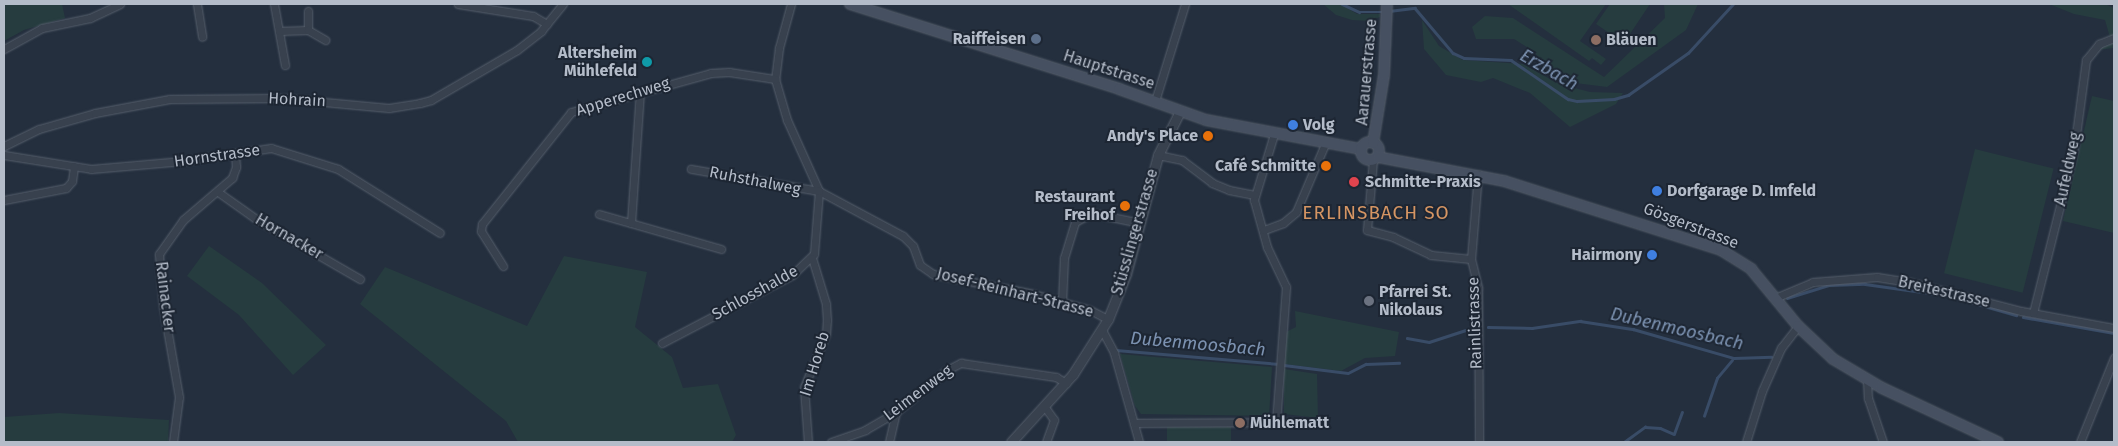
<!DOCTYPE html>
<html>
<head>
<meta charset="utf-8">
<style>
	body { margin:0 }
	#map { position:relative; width:2118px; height:446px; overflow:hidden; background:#242f3e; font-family:"Fira Sans",sans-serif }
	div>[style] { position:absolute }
	.green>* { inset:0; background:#263c3f; transform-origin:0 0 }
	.stream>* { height:2.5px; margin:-1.25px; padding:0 1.25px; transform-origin:1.25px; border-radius:1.25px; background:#394c67 }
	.roads { filter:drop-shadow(0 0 1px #565f6c) drop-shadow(0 0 1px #565f6c) }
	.minor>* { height:7px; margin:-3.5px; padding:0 3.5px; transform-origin:3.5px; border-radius:3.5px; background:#38414e }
	.tertiary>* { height:9px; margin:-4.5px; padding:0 4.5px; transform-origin:4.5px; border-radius:4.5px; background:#38414e }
	.secondary>* { height:10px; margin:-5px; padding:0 5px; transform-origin:5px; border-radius:5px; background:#465061 }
	.secondary>.ring { margin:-5px; padding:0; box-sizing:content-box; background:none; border:10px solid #465061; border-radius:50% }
	.dots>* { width:14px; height:14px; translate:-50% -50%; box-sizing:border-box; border:2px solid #1d2633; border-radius:50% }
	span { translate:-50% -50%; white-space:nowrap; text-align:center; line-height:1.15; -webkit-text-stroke:4px #1d2633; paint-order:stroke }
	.poi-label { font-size:16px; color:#b4bcc9; font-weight:700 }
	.right { translate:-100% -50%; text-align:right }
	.left { translate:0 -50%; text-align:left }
	.street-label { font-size:16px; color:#b4bcc9 }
	.water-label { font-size:18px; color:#7c92b1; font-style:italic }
	.quarter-label { font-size:19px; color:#d59563; letter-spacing:1px }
	.frame { position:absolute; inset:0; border:5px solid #b4bcc9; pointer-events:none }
</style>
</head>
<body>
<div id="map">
	<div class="green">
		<div style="clip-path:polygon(4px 4px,62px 4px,65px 18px,24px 30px,4px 41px)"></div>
		<div style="clip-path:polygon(1323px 4px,1341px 4px,1357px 14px,1380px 14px,1380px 17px,1370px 21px,1352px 20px,1336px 15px)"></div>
		<div style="clip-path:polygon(1508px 4px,1606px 4px,1580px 41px,1606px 59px,1601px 65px,1592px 58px,1589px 61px)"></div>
		<div style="clip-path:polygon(1610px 4px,1650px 4px,1624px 43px,1596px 24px)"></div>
		<div style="clip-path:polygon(1664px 4px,1698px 4px,1686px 30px,1607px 87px,1575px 83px,1556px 77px,1533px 51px,1514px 39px,1476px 39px,1472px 27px,1485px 16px,1513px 18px,1604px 77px,1665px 18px)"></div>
		<div style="clip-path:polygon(2049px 4px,2105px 4px,2114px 8px,2114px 48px,2097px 50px,2111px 41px,2105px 20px,2074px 14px)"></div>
		<div style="clip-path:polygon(1422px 20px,1439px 46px,1463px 60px,1523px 64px,1559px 84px,1590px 92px,1623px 93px,1616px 104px,1570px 127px,1530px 93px,1493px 78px,1481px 82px,1446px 75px,1424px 49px)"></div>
		<div style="clip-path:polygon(2092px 96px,2114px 101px,2114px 233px,2063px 221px)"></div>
		<div style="left:1975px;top:149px;width:81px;height:128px;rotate:14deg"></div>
		<div style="clip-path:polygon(209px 246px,262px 283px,326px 345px,293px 375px,239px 315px,187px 276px)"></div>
		<div style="clip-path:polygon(564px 256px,647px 272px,635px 327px,672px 357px,683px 388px,718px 384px,736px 435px,732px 442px,518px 442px,506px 421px,360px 304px,385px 267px,527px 326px)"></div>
		<div style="clip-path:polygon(1295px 311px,1399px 332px,1395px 356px,1365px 358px,1341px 371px,1284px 364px,1286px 332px,1296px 327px)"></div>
		<div style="clip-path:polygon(1120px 354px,1272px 367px,1269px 416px,1141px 414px,1135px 406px)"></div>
		<div style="clip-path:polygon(1284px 369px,1317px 374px,1318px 418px,1284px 414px)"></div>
		<div style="clip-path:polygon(59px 413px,169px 420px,168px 442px,4px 442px,4px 417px)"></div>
		<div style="left:1167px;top:427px;width:64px;height:15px"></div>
	</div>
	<div class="stream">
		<div style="left:1342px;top:4px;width:19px;rotate:25deg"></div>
		<div style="left:1359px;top:12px;width:25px"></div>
		<div style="left:1389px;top:11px;width:26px;rotate:-7deg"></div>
		<div style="left:1415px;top:8px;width:59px;rotate:49.8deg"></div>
		<div style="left:1453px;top:53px;width:12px;rotate:24deg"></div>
		<div style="left:1464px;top:58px;width:47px;rotate:2.4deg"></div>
		<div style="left:1511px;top:60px;width:69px;rotate:34.4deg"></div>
		<div style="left:1568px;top:99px;width:9px;rotate:13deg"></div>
		<div style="left:1577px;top:101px;width:37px;rotate:-3deg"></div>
		<div style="left:1614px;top:99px;width:15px;rotate:-16deg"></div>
		<div style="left:1628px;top:95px;width:73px;rotate:-35deg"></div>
		<div style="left:1688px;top:53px;width:67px;rotate:-47.4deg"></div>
		<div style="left:1787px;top:298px;width:44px;rotate:-17.2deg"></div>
		<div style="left:1829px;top:285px;width:36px;rotate:-2deg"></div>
		<div style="left:1865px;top:284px;width:86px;rotate:8deg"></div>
		<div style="left:1950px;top:296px;width:69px;rotate:16.1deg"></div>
		<div style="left:2023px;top:317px;width:92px;rotate:10deg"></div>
		<div style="left:1488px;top:327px;width:44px;rotate:1.3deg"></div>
		<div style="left:1532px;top:328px;width:49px;rotate:-8.3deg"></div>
		<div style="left:1580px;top:321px;width:54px;rotate:8.6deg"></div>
		<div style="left:1633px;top:329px;width:105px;rotate:16deg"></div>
		<div style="left:1734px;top:358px;width:37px;rotate:-2deg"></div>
		<div style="left:1407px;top:338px;width:22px;rotate:10deg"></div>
		<div style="left:1429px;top:342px;width:39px;rotate:-18deg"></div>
		<div style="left:1116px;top:350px;width:164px;rotate:4.9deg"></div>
		<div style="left:1284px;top:365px;width:64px;rotate:7.1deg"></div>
		<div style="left:1348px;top:373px;width:20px;rotate:-27deg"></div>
		<div style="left:1366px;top:364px;width:33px;rotate:-2deg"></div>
		<div style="left:1704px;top:416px;width:40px;rotate:-71.1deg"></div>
		<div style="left:1717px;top:378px;width:23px;rotate:-50deg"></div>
		<div style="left:1624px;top:442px;width:26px;rotate:-36deg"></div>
		<div style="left:1645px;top:427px;width:15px;rotate:4deg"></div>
		<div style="left:1660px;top:428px;width:15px;rotate:23deg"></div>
		<div style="left:1674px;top:434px;width:23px;rotate:-70deg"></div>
	</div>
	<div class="roads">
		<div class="minor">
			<div style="left:197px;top:4px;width:33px;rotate:81deg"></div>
			<div style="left:274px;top:4px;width:62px;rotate:79.8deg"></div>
			<div style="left:458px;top:4px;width:76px;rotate:9.1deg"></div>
			<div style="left:533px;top:16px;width:16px;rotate:30deg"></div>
			<div style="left:791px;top:4px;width:46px;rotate:105.3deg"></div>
			<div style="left:779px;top:48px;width:31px;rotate:97deg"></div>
			<div style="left:775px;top:79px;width:43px;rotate:73.7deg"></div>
			<div style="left:787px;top:120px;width:78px;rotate:65.7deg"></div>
			<div style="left:819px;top:191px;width:95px;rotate:28.2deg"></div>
			<div style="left:903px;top:236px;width:14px;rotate:45deg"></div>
			<div style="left:913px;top:246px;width:20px;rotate:70deg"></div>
			<div style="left:920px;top:265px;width:16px;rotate:35deg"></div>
			<div style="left:933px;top:274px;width:103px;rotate:11.2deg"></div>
			<div style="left:1034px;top:294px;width:58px;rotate:15.9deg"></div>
			<div style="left:1090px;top:310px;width:20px;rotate:27deg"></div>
			<div style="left:308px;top:30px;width:19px;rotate:-90deg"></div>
			<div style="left:279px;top:31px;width:29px;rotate:-2deg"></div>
			<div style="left:308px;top:30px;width:20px;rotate:30deg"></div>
			<div style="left:4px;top:49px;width:43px;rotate:-28.9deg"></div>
			<div style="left:42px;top:28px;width:49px;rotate:-11.8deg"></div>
			<div style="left:90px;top:18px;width:33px;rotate:-25deg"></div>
			<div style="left:1155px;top:101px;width:102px;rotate:-72.8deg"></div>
			<div style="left:1274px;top:134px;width:69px;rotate:106.9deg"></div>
			<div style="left:1254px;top:200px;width:49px;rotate:74.5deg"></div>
			<div style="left:1267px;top:247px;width:44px;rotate:64.6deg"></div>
			<div style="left:1286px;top:287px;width:135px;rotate:94.2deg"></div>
			<div style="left:4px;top:146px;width:39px;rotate:-26deg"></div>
			<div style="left:39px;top:129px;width:58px;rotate:-15.9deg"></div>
			<div style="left:95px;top:113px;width:76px;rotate:-10.6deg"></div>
			<div style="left:170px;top:99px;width:111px;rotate:-0.5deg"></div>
			<div style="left:281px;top:98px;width:108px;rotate:5.3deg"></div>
			<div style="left:389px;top:108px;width:31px;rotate:-9deg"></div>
			<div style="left:420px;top:103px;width:11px;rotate:-15deg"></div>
			<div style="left:431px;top:100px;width:99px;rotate:-30.2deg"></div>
			<div style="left:517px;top:50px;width:31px;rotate:-38deg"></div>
			<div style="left:541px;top:31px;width:35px;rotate:-51deg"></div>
			<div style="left:4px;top:155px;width:88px;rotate:9.1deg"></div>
			<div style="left:91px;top:169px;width:92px;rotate:-5deg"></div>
			<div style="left:183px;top:161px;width:89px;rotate:-8.4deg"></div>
			<div style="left:271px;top:148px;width:70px;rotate:17.4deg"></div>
			<div style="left:338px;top:169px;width:120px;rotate:32.1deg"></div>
			<div style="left:1158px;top:155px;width:25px;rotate:12deg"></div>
			<div style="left:1182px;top:160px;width:38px;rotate:37deg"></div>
			<div style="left:1212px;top:183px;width:18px;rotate:22deg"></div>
			<div style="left:1229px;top:190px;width:26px;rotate:11deg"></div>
			<div style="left:1373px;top:160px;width:70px;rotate:94.9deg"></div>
			<div style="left:1367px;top:230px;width:27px;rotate:15deg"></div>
			<div style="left:1393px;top:237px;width:42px;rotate:25.3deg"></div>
			<div style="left:1431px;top:255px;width:40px;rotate:5.7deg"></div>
			<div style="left:1478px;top:174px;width:85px;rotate:94.7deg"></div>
			<div style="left:1471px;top:259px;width:30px;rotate:76deg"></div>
			<div style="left:1478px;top:288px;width:154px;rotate:89.6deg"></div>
			<div style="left:218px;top:192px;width:47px;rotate:35.4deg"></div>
			<div style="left:256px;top:219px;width:120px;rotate:30deg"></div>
			<div style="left:4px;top:200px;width:63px;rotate:-11deg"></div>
			<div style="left:66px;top:188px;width:9px;rotate:-49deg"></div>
			<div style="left:72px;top:181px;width:15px;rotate:-82deg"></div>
			<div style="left:599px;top:214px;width:127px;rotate:16deg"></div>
			<div style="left:631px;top:223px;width:131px;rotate:-86.1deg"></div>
			<div style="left:1264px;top:230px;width:20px;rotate:-20deg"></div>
			<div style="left:1283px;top:223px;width:17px;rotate:-40deg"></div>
			<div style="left:1296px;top:212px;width:74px;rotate:-66.9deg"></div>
			<div style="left:503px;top:266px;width:41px;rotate:-122.2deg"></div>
			<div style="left:481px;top:231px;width:7px;rotate:-82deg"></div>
			<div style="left:482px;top:224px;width:143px;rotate:-51.5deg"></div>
			<div style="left:571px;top:112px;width:145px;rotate:-15.6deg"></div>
			<div style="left:711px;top:73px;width:18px;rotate:-3deg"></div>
			<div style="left:729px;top:72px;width:47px;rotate:8.7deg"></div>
			<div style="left:1775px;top:298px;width:41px;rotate:-22.8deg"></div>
			<div style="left:1813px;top:282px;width:64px;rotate:-4.5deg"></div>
			<div style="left:1877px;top:277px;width:32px;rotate:9deg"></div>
			<div style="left:1909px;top:282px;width:116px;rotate:14.5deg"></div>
			<div style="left:2021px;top:311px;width:95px;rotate:10.4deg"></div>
			<div style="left:1062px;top:302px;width:44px;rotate:-87.4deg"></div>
			<div style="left:1064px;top:258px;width:38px;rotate:-73deg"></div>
			<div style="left:1075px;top:222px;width:19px;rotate:-28deg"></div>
			<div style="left:1092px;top:213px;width:49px;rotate:11.8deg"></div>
			<div style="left:2033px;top:313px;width:168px;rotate:-75.9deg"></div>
			<div style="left:2074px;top:150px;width:91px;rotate:-82.4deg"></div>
			<div style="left:2086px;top:60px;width:21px;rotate:-51deg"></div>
			<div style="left:2099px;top:44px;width:16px;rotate:-22deg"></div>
			<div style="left:1102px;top:330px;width:26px;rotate:62deg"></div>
			<div style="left:1114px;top:353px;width:92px;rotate:74.3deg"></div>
			<div style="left:662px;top:343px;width:147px;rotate:-27.6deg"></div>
			<div style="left:792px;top:275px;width:30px;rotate:-44deg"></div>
			<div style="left:814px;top:254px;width:63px;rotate:-85.5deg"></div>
			<div style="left:819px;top:191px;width:130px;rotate:-170.2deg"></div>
			<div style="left:1867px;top:380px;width:18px;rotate:87deg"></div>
			<div style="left:1868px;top:398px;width:46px;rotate:71.2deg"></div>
			<div style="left:1044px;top:406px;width:17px;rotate:54deg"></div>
			<div style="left:1054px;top:420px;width:23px;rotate:110deg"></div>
			<div style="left:1134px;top:423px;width:169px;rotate:-0.3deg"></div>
			<div style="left:173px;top:442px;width:45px;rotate:-82.4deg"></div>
			<div style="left:179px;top:397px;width:93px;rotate:-99.9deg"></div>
			<div style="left:163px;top:305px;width:51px;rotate:-94.5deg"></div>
			<div style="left:159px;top:254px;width:42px;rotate:-54.8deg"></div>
			<div style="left:183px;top:220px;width:65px;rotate:-40.6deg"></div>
			<div style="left:232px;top:178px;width:12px;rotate:-70deg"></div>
			<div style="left:236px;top:167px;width:14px;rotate:-94deg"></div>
			<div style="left:808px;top:442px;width:55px;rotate:-94.2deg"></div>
			<div style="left:804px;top:387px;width:57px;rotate:-67.5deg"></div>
			<div style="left:826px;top:334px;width:14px;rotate:-86deg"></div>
			<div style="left:827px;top:320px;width:16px;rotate:-94deg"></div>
			<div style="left:826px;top:304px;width:48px;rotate:-106.9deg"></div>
			<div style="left:831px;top:442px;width:36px;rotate:-19deg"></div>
			<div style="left:865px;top:430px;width:36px;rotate:-30deg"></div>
			<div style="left:896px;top:412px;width:66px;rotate:-39.5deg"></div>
			<div style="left:947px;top:370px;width:16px;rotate:-27deg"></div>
			<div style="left:961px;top:363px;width:96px;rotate:8.4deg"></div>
			<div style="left:1056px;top:377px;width:12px;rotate:31deg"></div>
			<div style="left:889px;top:442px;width:31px;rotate:-77deg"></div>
			<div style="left:1746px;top:442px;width:53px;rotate:-72.6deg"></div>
			<div style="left:1762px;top:391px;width:47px;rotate:-66.2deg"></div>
			<div style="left:1781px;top:348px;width:28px;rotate:-52deg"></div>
			<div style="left:2080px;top:442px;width:91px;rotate:-68deg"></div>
		</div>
		<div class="tertiary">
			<div style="left:1011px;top:442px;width:92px;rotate:-47.6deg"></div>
			<div style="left:1073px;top:374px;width:65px;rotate:-57.5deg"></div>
			<div style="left:1108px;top:319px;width:48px;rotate:-68.2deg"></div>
			<div style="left:1126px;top:274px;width:123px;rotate:-74.9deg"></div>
			<div style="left:1158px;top:155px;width:49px;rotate:-63.4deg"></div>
		</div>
		<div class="secondary">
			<div style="left:850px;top:4px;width:282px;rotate:17.5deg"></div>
			<div style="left:1119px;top:89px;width:92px;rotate:19.6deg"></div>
			<div style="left:1206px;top:120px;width:158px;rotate:10.6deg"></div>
			<div class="ring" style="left:1361px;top:142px;width:8px;height:8px"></div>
			<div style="left:1373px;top:143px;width:69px;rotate:-80.8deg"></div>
			<div style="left:1384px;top:75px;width:71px;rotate:-87.6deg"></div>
			<div style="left:1378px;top:157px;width:128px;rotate:10.8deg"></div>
			<div style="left:1504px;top:181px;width:228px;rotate:17.6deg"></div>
			<div style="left:1721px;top:250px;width:36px;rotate:32deg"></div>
			<div style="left:1751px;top:269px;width:74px;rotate:50.5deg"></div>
			<div style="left:1798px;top:326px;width:48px;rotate:43.3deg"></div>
			<div style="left:1833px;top:359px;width:57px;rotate:30.6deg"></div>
			<div style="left:1882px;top:388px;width:128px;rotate:25deg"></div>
		</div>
	</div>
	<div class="dots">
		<div style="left:1036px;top:39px;background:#5c6f8a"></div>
		<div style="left:1596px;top:40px;background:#8d6e63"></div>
		<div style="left:647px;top:62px;background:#0f9aa8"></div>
		<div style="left:1293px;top:125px;background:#3f7fe0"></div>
		<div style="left:1208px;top:136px;background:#e8710a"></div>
		<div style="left:1326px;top:166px;background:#e8710a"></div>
		<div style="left:1354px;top:182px;background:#e0444e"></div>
		<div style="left:1657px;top:191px;background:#3f7fe0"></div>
		<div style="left:1125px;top:206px;background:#e8710a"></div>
		<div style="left:1652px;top:255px;background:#3f7fe0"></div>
		<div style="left:1369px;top:301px;background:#6b7280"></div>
		<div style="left:1240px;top:423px;background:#8d6e63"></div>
	</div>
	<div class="poi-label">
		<span class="right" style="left:1026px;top:39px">Raiffeisen</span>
		<span class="left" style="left:1606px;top:40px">Bläuen</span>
		<span class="right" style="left:637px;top:62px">Altersheim<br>Mühlefeld</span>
		<span class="left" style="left:1303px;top:125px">Volg</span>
		<span class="right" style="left:1198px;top:136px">Andy's Place</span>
		<span class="right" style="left:1316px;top:166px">Café Schmitte</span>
		<span class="left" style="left:1365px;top:182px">Schmitte-Praxis</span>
		<span class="left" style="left:1667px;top:191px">Dorfgarage D. Imfeld</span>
		<span class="right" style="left:1115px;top:206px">Restaurant<br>Freihof</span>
		<span class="right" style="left:1642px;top:255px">Hairmony</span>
		<span class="left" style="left:1379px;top:301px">Pfarrei St.<br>Nikolaus</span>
		<span class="left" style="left:1250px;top:423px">Mühlematt</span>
	</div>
	<div class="street-label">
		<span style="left:1109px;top:70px;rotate:18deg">Hauptstrasse</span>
		<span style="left:1367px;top:72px;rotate:-85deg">Aarauerstrasse</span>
		<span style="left:623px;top:97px;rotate:-17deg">Apperechweg</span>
		<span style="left:297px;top:100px;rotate:3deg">Hohrain</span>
		<span style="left:217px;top:156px;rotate:-8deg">Hornstrasse</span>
		<span style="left:2068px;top:169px;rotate:-78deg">Aufeldweg</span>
		<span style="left:755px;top:181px;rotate:11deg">Ruhsthalweg</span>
		<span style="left:1691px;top:226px;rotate:21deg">Gösgerstrasse</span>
		<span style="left:1135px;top:232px;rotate:-74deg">Stüsslingerstrasse</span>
		<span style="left:289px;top:237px;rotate:30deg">Hornacker</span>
		<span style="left:1944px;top:292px;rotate:13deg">Breitestrasse</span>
		<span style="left:755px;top:293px;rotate:-29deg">Schlosshalde</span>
		<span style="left:1015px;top:293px;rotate:14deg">Josef-Reinhart-Strasse</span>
		<span style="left:165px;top:297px;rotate:83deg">Rainacker</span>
		<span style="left:1475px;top:323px;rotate:-92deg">Rainlistrasse</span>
		<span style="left:815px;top:364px;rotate:-73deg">Im Horeb</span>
		<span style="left:918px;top:393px;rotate:-37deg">Leimenweg</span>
	</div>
	<div class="water-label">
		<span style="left:1549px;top:70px;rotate:30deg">Erzbach</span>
		<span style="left:1677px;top:329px;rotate:13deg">Dubenmoosbach</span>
		<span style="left:1198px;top:344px;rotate:5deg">Dubenmoosbach</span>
	</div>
	<div class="quarter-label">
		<span style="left:1376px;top:213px">ERLINSBACH SO</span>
	</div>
	<div class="frame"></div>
</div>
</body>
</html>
